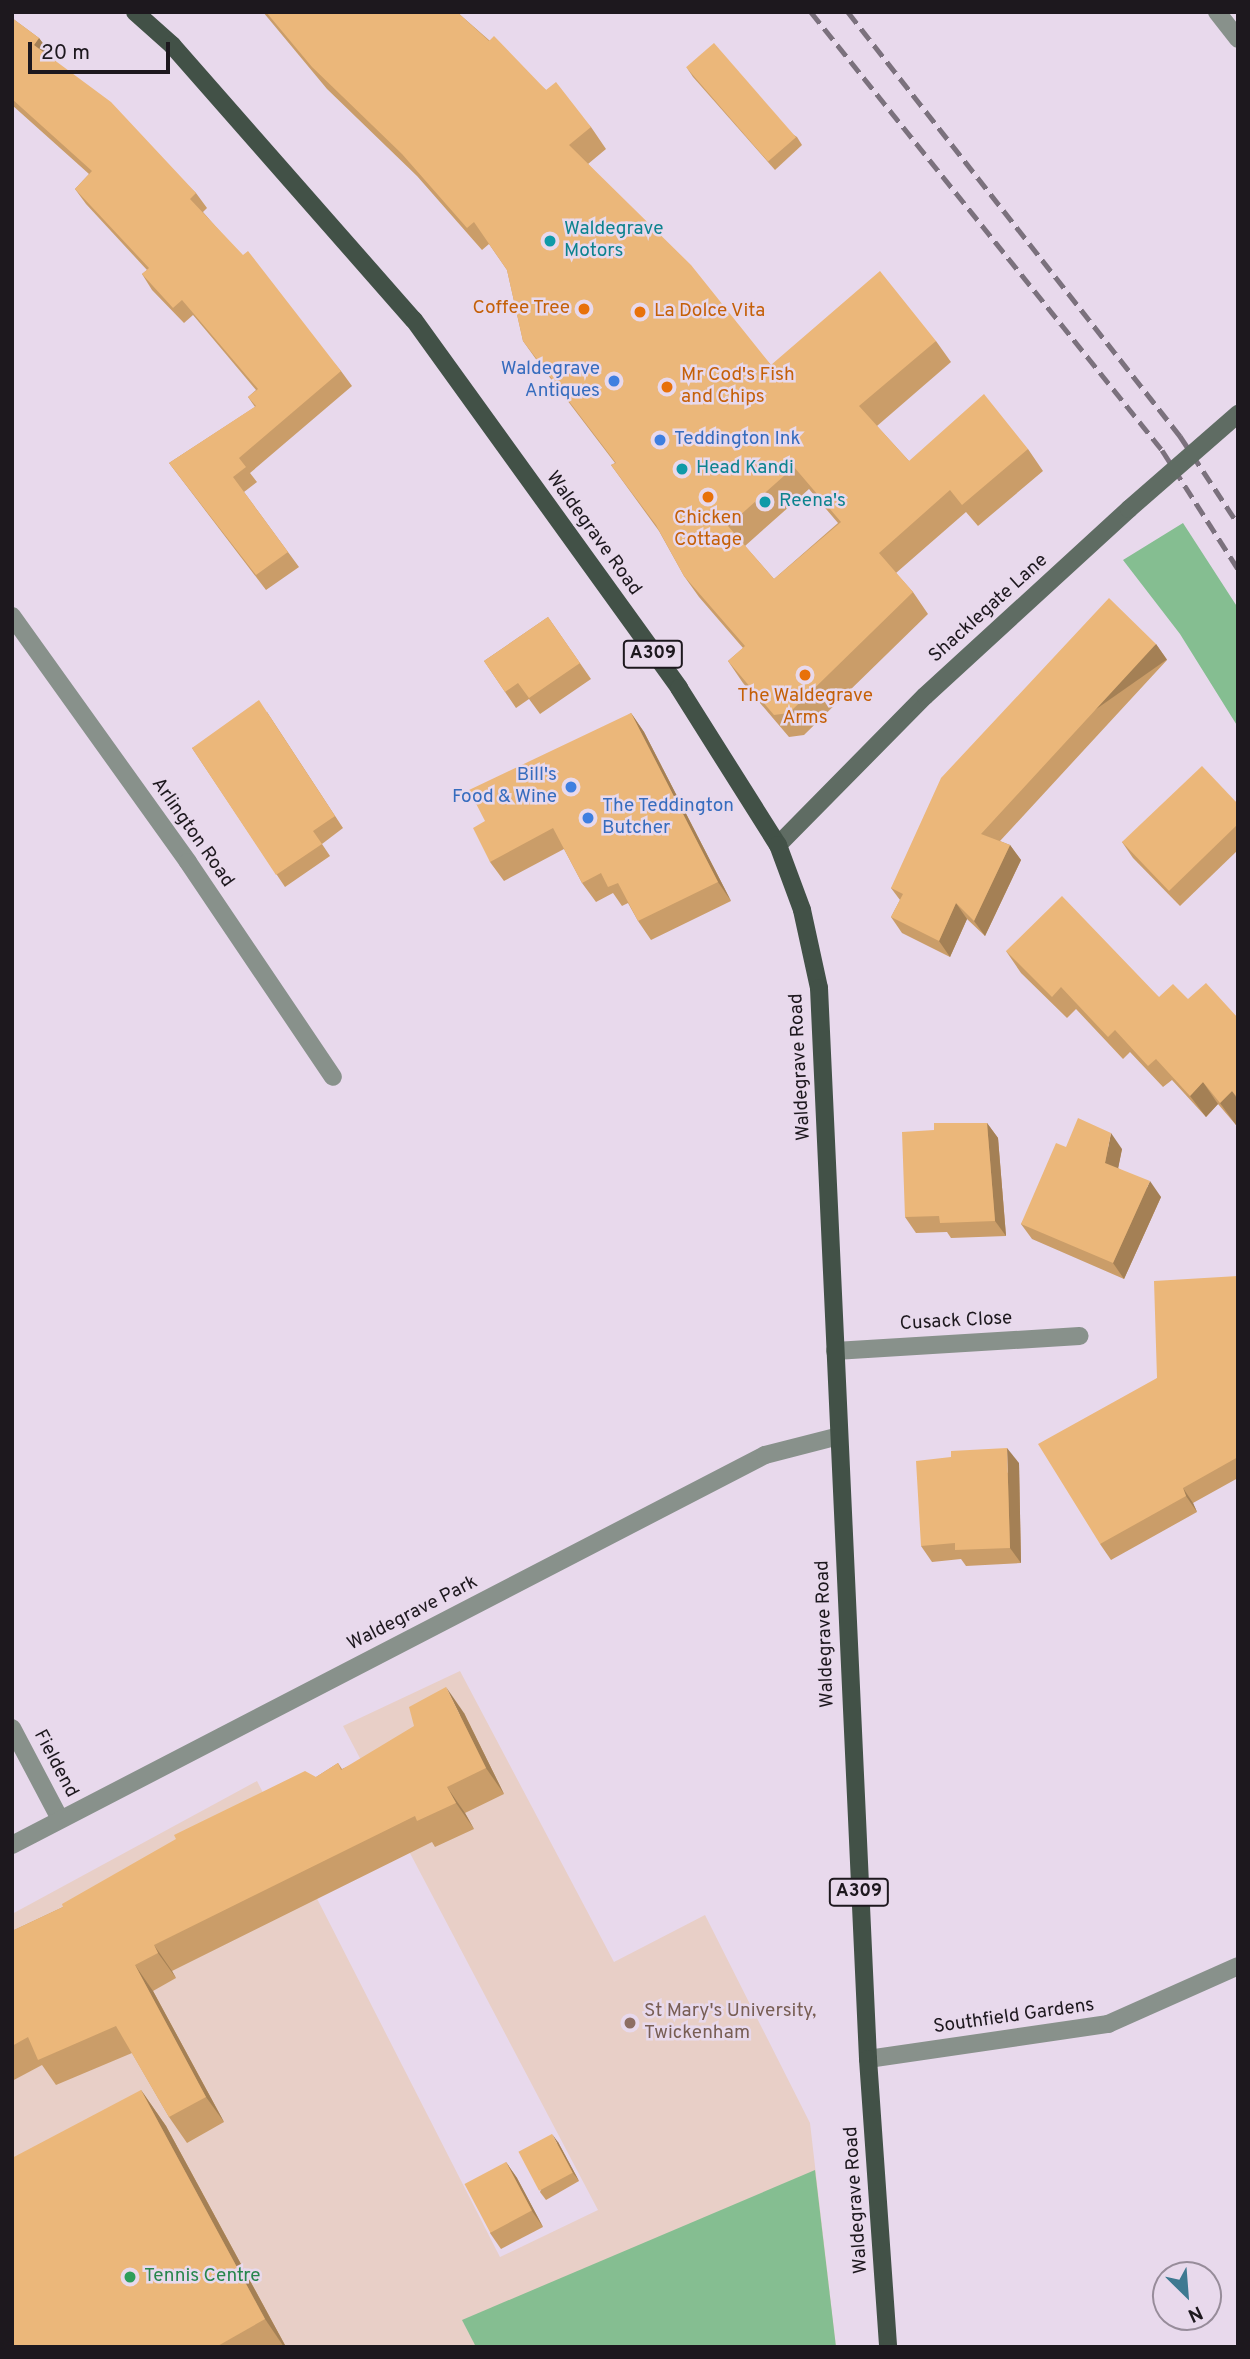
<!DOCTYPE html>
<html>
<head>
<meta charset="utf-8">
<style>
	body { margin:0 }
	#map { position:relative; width:1250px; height:2359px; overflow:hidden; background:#e8d9ec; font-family:Overpass,sans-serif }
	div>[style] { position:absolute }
	.education>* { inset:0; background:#e8cfc7 }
	.green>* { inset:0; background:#85be91 }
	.minor>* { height:18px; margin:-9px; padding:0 9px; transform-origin:9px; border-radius:9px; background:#88918b }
	.secondary>* { height:18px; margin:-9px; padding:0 9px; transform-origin:9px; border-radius:9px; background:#5f6c63 }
	.primary>* { height:18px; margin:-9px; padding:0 9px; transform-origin:9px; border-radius:9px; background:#425147 }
	.rail>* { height:5px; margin-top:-2.5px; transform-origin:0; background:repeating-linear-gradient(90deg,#7b717d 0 14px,transparent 0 21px) }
	.secondary-bridge>* { height:18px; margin:-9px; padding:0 9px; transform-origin:9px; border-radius:9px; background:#5f6c63 }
	.wall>* { inset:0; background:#ca9d69 }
	.shaded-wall>* { inset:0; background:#a48055; transform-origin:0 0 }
	.building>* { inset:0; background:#ebb77a; transform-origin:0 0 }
	.dots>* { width:19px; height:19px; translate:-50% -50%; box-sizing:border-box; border:4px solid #e8d9ec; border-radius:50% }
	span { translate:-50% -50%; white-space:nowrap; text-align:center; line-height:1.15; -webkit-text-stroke:5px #e8d9ec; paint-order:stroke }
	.shield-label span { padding:2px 5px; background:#e8d9ec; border:2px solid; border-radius:5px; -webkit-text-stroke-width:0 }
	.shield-label { font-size:18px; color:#1d181e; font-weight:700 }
	.culture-label { font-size:19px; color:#0d838f }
	.left { translate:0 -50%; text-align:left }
	.food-label { font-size:19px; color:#c56008 }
	.right { translate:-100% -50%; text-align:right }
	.shop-label { font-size:19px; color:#366cbe }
	.street-label { font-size:19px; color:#1d181e }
	.education-label { font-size:19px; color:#785e54 }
	.leisure-label { font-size:19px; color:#27864d }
	.frame { position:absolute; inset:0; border:14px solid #1d181e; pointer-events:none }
	.north { position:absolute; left:1152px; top:2261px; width:70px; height:70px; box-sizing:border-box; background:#e8d9ec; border:2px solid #978c9a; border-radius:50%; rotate:155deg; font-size:19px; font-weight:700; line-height:28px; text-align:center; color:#1d181e }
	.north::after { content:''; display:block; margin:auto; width:24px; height:32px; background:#3e7991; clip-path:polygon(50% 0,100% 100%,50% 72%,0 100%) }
	.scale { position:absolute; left:28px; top:42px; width:142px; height:32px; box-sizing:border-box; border:4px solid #1d181e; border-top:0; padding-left:9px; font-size:21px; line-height:24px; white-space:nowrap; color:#1d181e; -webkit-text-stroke:5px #e8d9ec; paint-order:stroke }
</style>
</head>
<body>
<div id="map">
	<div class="education">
		<div style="clip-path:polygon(460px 1671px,614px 1962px,705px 1915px,810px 2123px,836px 2347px,12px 2347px,12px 1914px,257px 1781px,500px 2257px,598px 2210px,343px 1726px)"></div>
	</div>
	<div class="green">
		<div style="clip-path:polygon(1183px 523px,1238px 608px,1238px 727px,1180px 634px,1123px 560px)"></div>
		<div style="clip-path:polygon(815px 2170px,836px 2347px,476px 2347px,462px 2320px)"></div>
	</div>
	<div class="minor">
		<div style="left:1217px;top:12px;width:34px;rotate:52deg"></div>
		<div style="left:12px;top:616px;width:302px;rotate:54.4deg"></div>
		<div style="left:188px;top:862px;width:259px;rotate:56deg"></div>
		<div style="left:835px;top:1351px;width:245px;rotate:-3.5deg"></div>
		<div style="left:12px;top:1728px;width:103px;rotate:62.2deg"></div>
		<div style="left:12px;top:1845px;width:848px;rotate:-27.38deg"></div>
		<div style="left:765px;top:1455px;width:76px;rotate:-14.4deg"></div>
		<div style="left:868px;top:2059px;width:243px;rotate:-8.3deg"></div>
		<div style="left:1108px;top:2024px;width:142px;rotate:-24deg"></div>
	</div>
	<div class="secondary">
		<div style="left:778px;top:845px;width:209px;rotate:-45.4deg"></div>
		<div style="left:925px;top:696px;width:277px;rotate:-42.5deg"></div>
	</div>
	<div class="primary">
		<div style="left:135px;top:12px;width:50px;rotate:41.7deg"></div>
		<div style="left:172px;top:45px;width:366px;rotate:48.7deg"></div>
		<div style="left:414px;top:320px;width:453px;rotate:54.2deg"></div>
		<div style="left:679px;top:688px;width:186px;rotate:57.8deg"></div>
		<div style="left:778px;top:845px;width:69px;rotate:69.7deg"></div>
		<div style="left:802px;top:910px;width:80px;rotate:77.7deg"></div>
		<div style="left:819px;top:988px;width:1072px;rotate:87.38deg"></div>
		<div style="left:868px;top:2059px;width:289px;rotate:86deg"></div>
	</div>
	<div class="rail">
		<div style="left:811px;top:12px;width:561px;rotate:51.29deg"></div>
		<div style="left:1162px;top:450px;width:141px;rotate:57.4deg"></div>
		<div style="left:848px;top:12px;width:539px;rotate:51.94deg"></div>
		<div style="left:1180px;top:436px;width:105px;rotate:56.6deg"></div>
	</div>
	<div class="secondary-bridge">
		<div style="left:1129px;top:509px;width:145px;rotate:-41.1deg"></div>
	</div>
	<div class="wall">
		<div style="clip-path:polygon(evenodd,263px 12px,457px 12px,546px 90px,591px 127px,606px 149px,588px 164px,771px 365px,936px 341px,951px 362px,877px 426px,909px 461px,1028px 449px,1043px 471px,978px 526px,966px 512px,896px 573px,913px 592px,928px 614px,804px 735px,789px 737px,743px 683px,728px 661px,743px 648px,699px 597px,684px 576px,659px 531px,611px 465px,615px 463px,538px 362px,523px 341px,507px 270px,489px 244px,482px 250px,417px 176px,327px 89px,263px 12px,809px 489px,838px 523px,774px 579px,745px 546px,809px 489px)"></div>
		<div style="clip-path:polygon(12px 18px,39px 38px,50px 53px,48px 55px,196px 193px,207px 208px,203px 212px,341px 371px,352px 386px,250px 473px,257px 482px,244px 492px,299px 567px,266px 590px,169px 463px,255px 407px,248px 397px,256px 390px,193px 315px,184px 323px,152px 290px,142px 274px,147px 270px,86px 204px,75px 189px,89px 174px,12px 105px)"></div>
		<div style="clip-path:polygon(687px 68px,797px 137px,802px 145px,775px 170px,693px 77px)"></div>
		<div style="clip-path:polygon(548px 617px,591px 679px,540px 714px,529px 699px,516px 708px,484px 661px)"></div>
		<div style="clip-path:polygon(1156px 644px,1167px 660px,1000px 841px,1010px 845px,1021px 860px,985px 936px,967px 919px,950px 957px,902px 933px,891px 917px,900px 900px,891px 888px)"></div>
		<div style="clip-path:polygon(267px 712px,343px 828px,322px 844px,330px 856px,285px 887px,192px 748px)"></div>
		<div style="clip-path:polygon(631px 713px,644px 732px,731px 901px,651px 940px,638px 921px,628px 903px,622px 906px,613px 893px,596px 902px,582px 883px,564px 849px,504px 881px,490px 862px,485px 821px)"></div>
		<div style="clip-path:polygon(1238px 804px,1238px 850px,1180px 906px,1133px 858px,1122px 842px)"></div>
		<div style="clip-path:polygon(1006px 951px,1159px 997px,1188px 999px,1238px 1018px,1238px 1123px,1236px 1125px,1218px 1104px,1206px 1117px,1172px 1080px,1163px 1087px,1130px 1052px,1123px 1059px,1076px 1009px,1067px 1018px,1021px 973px)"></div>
		<div style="clip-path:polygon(987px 1123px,998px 1138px,1006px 1236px,951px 1238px,947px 1232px,916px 1233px,905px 1217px)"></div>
		<div style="clip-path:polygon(1066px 1147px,1122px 1149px,1118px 1168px,1161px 1197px,1124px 1279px,1032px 1239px,1021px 1224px)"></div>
		<div style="clip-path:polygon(1238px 1276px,1238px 1478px,1193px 1503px,1197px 1512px,1111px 1560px,1100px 1544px,1157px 1378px)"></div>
		<div style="clip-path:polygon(1019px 1463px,1021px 1563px,966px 1566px,961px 1559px,932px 1562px,921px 1546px)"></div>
		<div style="clip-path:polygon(464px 1713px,504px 1794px,465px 1813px,474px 1829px,435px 1847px,432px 1842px,172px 1971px,176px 1978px,153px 1991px,224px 2122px,187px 2143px,169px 2117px,132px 2053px,56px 2085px,42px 2065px,12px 2081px,12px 1931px,63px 1907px,316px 1777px,338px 1763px,342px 1769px)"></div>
		<div style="clip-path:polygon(141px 2090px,166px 2126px,286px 2347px,12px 2347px)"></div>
		<div style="clip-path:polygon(558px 2142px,579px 2181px,546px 2200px,540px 2192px)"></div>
		<div style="clip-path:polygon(506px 2162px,517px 2178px,543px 2227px,501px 2249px,490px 2233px)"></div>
	</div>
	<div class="shaded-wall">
		<div style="clip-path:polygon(39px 38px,50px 53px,45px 60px,34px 45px)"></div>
		<div style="left:1156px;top:644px;width:19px;height:258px;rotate:55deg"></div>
		<div style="clip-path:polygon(631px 713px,644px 732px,731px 901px,718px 882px)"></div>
		<div style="clip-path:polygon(1010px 845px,1021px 860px,985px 936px,974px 921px)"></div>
		<div style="clip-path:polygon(956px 903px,967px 919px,950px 957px,939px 941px)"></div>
		<div style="clip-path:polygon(1203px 1082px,1218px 1104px,1206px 1117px,1190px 1096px)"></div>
		<div style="clip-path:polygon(1232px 1091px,1238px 1100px,1238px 1123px,1236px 1125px,1220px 1103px)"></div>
		<div style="clip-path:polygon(987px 1123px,998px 1138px,1006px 1236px,995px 1221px)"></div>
		<div style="clip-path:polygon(1111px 1133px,1122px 1149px,1116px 1179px,1105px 1163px)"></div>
		<div style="clip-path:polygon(1150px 1181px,1161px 1197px,1124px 1279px,1113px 1263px)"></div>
		<div style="clip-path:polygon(1007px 1448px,1019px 1463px,1021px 1563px,1010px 1548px)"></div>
		<div style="clip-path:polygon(1183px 1488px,1193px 1503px,1197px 1512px,1186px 1496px)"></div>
		<div style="clip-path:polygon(446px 1687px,464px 1713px,504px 1794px,486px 1768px)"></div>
		<div style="clip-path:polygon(447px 1787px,465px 1813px,474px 1829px,456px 1803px)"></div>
		<div style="clip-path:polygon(154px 1945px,172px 1971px,176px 1978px,158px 1953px)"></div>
		<div style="clip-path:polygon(135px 1965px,153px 1991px,224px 2122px,206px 2097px)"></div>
		<div style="clip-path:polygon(141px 2090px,166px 2126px,286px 2347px,284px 2347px,265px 2319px)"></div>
		<div style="clip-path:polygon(552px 2134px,558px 2142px,579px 2181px,573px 2173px)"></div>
		<div style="clip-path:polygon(506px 2162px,517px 2178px,543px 2227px,532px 2211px)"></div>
	</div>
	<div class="building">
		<div style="clip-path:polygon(evenodd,266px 12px,457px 12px,489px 41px,494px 36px,546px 90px,556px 82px,591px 127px,569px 145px,691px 265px,771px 365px,880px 271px,936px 341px,859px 406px,909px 461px,984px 394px,1028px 449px,962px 505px,950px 490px,879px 553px,913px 592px,789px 713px,774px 715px,728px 661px,745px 646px,684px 576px,656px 525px,611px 465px,616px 463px,523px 341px,507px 270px,474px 222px,467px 228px,402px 154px,312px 67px,266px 12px,794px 467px,841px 522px,774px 579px,728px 526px,794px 467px)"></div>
		<div style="clip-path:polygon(12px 18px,39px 38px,34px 45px,111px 102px,196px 193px,190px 199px,243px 255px,248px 251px,341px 371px,239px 458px,246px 467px,233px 477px,288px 552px,256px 575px,169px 463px,256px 406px,248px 397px,258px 389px,182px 300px,173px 308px,142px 274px,149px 268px,75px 189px,92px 171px,12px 99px)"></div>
		<div style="left:714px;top:43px;width:125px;height:37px;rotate:49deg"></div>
		<div style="clip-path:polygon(1109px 598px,1156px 644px,981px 834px,1010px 845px,974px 921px,956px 903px,939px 941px,891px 917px,903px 894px,891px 888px,941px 778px)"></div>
		<div style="clip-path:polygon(548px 617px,580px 663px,529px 698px,518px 683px,505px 692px,484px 661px)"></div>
		<div style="clip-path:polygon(259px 700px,335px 816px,313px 831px,322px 844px,276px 875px,192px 748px)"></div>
		<div style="clip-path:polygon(631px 713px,718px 882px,638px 921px,618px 883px,608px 887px,601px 873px,582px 883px,553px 828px,490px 862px,473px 828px,485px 821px,469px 790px)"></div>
		<div style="clip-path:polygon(1202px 766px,1238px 804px,1238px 824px,1169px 891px,1122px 842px)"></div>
		<div style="clip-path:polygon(1062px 896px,1159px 997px,1173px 984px,1188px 999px,1206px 983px,1238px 1018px,1238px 1098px,1232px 1091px,1220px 1103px,1203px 1082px,1190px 1096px,1156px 1059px,1148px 1066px,1115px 1030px,1108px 1037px,1061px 987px,1052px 997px,1006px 951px)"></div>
		<div style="clip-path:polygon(1078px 1118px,1111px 1133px,1105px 1163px,1150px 1181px,1113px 1263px,1021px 1224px,1056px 1143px,1066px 1147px)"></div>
		<div style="clip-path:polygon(934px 1123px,987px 1123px,995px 1221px,940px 1223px,939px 1216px,905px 1217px,902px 1132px,934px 1130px)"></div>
		<div style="clip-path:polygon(1238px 1276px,1238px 1457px,1183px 1488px,1186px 1496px,1100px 1544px,1038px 1444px,1157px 1378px,1154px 1281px)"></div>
		<div style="clip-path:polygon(1007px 1448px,1010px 1548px,955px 1550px,955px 1543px,921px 1546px,916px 1461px,951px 1457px,951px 1451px)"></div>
		<div style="clip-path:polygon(446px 1687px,486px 1768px,447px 1787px,456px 1803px,417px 1821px,415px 1816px,154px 1945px,158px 1953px,135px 1965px,206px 2097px,169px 2117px,116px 2026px,38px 2060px,28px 2037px,12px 2046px,12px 1931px,63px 1907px,62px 1904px,176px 1839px,174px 1835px,305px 1771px,316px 1777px,338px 1763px,341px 1770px,414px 1726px,409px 1707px)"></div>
		<div style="clip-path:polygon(141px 2090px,265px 2319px,216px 2347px,12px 2347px,12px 2158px)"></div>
		<div style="left:552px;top:2134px;width:44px;height:38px;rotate:62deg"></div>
		<div style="left:506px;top:2162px;width:55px;height:47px;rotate:62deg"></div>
	</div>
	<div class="dots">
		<div style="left:550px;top:241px;background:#0f9aa8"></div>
		<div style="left:584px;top:309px;background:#e8710a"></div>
		<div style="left:640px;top:312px;background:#e8710a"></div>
		<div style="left:614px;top:381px;background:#3f7fe0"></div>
		<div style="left:667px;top:387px;background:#e8710a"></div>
		<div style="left:660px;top:440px;background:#3f7fe0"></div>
		<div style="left:682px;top:469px;background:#0f9aa8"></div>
		<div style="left:708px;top:497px;background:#e8710a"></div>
		<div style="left:765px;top:502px;background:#0f9aa8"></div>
		<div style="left:805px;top:675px;background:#e8710a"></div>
		<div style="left:571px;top:787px;background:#3f7fe0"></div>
		<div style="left:588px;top:818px;background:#3f7fe0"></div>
		<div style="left:630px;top:2023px;background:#8d6e63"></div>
		<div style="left:130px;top:2277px;background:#2e9e5b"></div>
	</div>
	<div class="shield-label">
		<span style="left:653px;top:654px">A309</span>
		<span style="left:859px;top:1892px">A309</span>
	</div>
	<div class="culture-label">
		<span class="left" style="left:564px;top:241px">Waldegrave<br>Motors</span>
		<span class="left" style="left:696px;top:469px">Head Kandi</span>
		<span class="left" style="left:779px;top:502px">Reena's</span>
	</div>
	<div class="food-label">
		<span class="right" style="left:570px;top:309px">Coffee Tree</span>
		<span class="left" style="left:654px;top:312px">La Dolce Vita</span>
		<span class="left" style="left:681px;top:387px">Mr Cod's Fish<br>and Chips</span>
		<span style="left:708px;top:530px">Chicken<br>Cottage</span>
		<span style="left:805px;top:708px">The Waldegrave<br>Arms</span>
	</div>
	<div class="shop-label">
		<span class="right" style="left:600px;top:381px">Waldegrave<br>Antiques</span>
		<span class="left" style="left:674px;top:440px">Teddington Ink</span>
		<span class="right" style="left:557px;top:787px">Bill's<br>Food &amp; Wine</span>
		<span class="left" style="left:602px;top:818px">The Teddington<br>Butcher</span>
	</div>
	<div class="street-label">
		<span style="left:593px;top:534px;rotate:54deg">Waldegrave Road</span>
		<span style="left:989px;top:609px;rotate:-42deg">Shacklegate Lane</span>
		<span style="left:192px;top:833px;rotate:55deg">Arlington Road</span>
		<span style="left:801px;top:1067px;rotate:-93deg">Waldegrave Road</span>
		<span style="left:956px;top:1322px;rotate:-3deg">Cusack Close</span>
		<span style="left:413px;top:1614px;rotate:-27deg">Waldegrave Park</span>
		<span style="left:826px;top:1634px;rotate:-92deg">Waldegrave Road</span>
		<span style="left:55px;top:1764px;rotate:62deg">Fieldend</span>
		<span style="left:1014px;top:2017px;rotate:-8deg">Southfield Gardens</span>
		<span style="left:857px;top:2200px;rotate:-94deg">Waldegrave Road</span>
	</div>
	<div class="education-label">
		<span class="left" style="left:644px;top:2023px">St Mary's University,<br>Twickenham</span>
	</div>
	<div class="leisure-label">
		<span class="left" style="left:144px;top:2277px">Tennis Centre</span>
	</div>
	<div class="frame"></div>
	<div class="north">N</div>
	<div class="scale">20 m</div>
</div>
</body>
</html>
